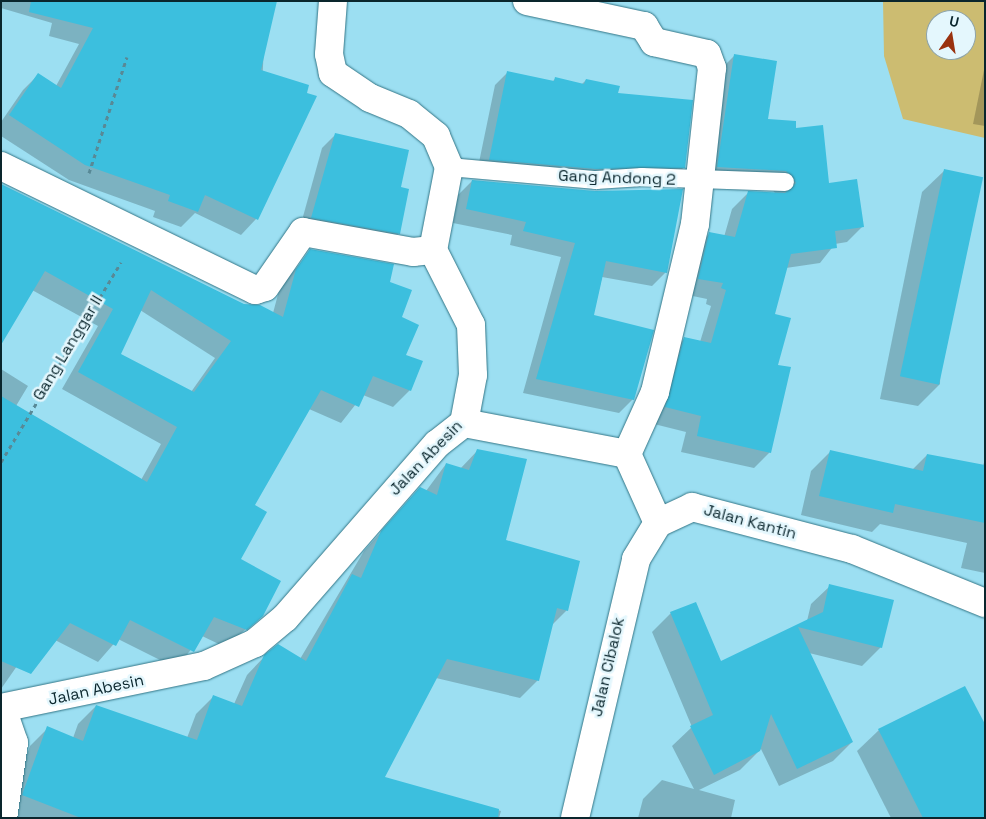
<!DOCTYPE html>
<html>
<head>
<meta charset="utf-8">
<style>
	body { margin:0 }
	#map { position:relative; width:986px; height:819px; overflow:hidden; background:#9cdff2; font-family:"Space Grotesk",sans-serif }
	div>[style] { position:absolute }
	.green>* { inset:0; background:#ccbc71 }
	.shadow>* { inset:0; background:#0003 }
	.building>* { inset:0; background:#3cbfde; transform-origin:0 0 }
	.path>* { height:3px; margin-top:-1.5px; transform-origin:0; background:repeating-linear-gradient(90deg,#588996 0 4px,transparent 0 8px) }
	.roads { filter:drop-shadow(0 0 1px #337586) drop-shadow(0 0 1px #337586) }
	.lane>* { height:18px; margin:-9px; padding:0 9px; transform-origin:9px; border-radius:9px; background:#fff }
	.street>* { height:28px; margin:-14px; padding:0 14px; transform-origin:14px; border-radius:14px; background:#fff }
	span { translate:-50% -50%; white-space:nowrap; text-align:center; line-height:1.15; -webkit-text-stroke:5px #e4f7fd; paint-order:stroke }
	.street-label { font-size:16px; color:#0a262d }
	.frame { position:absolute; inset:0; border:2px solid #0a262d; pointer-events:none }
	.north { position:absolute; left:926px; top:10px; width:50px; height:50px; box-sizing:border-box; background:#e4f7fd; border:1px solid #8da3aa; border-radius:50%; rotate:13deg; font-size:14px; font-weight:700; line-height:20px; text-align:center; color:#0a262d }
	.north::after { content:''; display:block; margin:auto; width:18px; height:22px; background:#99320f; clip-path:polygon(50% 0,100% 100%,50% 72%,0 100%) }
</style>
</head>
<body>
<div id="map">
	<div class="green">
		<div style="clip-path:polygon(evenodd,883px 1px,985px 1px,985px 138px,903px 119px,884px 56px,883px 1px,936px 20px,966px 20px,966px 50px,936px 50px,936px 20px)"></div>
	</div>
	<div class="shadow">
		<div style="clip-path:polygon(1px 1px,266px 1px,256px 219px,241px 235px,195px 213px,181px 227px,153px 217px,155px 211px,69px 180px,1px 136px,1px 122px,23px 90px,38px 75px,56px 86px,79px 44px,49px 36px,52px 23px,1px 8px)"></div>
		<div style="clip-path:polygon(734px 56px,767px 120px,795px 129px,828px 184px,863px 226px,847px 242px,835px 244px,820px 263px,786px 268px,773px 315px,776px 366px,770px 452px,754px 468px,681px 452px,686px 432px,650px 423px,669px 354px,685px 338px,700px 342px,711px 306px,706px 304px,707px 299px,683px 294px,693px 250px,709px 234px,724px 237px,732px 209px,748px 193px,775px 193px,770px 187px,702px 183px,718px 72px)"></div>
		<div style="clip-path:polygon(985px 65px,985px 126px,973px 124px)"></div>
		<div style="clip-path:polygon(507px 73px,552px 82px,555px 79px,581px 85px,586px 80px,617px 94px,684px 167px,672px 180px,477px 172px,495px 85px)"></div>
		<div style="clip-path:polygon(336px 134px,400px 188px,399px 233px,385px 247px,299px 231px,322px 148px)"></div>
		<div style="clip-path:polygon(945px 170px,940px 384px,918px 406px,880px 399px,922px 192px)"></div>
		<div style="clip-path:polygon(472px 181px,666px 272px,652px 286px,602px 277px,593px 316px,633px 399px,619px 413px,523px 393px,561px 257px,510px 245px,512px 235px,453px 223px,458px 195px)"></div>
		<div style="clip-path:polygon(evenodd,1px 185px,244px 305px,273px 313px,280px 287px,311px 251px,389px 282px,400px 318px,410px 390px,393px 407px,363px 395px,341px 423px,309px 409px,253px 506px,239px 560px,262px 615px,225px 647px,202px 636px,176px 668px,118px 639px,98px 662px,55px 640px,17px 666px,1px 689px,1px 369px,28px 386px,16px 406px,141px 480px,161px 444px,62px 389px,98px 326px,32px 290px,1px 185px,140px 310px,215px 358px,191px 392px,119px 355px,140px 310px)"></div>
		<div style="clip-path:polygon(478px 450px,504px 541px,567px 610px,551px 626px,538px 680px,520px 698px,436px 678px,383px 778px,501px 811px,499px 818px,4px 818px,30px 746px,48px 728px,73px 738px,78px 724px,96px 706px,187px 738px,196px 714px,214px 696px,234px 704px,247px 675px,265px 656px,300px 659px,364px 551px,420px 489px,426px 491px,446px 464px,460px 469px)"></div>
		<div style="clip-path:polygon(831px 451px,912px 470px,927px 455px,983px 466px,985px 459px,985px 573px,961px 568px,967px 543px,880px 524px,872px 532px,801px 515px,811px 471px)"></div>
		<div style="clip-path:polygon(830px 586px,881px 647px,862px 666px,809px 653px,852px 742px,833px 761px,779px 786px,761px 749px,740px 770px,699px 790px,735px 800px,731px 818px,638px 818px,643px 799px,662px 780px,694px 789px,672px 746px,692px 727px,652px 632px,671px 613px,720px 663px,807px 621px,811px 604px)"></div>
		<div style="clip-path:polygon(879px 730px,985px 818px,891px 818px,857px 751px)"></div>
	</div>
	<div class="building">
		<div style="clip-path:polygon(31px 1px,277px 1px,261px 70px,309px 85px,307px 93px,317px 96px,258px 220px,205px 195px,198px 212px,168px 201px,170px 195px,85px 165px,9px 115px,38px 73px,61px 88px,93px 28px,29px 12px)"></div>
		<div style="clip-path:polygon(734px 54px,777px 61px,768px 119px,796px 121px,796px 128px,823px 125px,829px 183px,857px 179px,864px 227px,835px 231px,837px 248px,791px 254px,775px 314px,791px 318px,778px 365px,791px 367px,771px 453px,697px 436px,701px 416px,665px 407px,684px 337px,711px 343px,726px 290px,721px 288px,723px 283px,698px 279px,709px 232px,735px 237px,748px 191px,785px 193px,796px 183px,786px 171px,717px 167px)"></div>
		<div style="clip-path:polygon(507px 71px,554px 81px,555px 77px,584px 84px,586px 79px,620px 86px,618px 93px,693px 100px,685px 168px,596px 169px,489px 160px)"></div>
		<div style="clip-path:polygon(335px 133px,409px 150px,401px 187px,409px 189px,400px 234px,311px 218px)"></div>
		<div style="left:944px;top:169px;width:40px;height:212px;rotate:12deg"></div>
		<div style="clip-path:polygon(472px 180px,595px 191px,683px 189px,667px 273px,606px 261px,594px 315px,654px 330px,634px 400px,536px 379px,575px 243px,523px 231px,526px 222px,466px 209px)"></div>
		<div style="clip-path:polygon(evenodd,1px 184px,244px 304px,260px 305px,283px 317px,296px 269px,310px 249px,394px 264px,390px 282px,412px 290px,402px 317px,419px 325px,406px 355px,423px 361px,411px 391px,373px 376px,359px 407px,321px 390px,255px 505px,267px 512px,241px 559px,281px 581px,263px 616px,247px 630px,214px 617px,194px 652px,130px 620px,116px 646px,70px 623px,31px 674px,1px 661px,1px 396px,147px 482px,177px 427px,78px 372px,113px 309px,45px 271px,1px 345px,1px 184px,151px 290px,231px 341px,194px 392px,121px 354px,151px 290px)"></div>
		<div style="clip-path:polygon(477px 449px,527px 459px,506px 540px,580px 561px,568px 611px,557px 608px,539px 681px,447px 659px,385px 777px,499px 809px,498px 818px,81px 818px,22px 795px,47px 726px,83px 741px,96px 705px,197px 740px,213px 695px,242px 706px,264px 655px,278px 644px,306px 661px,352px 574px,361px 578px,381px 531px,420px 487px,437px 495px,446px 463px,469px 470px)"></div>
		<div style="clip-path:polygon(830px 450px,923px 471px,927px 454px,985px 465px,985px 523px,895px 504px,893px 513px,819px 496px)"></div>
		<div style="clip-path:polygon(829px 584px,894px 600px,882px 648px,798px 627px,853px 742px,797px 769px,771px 714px,760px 751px,714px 775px,690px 726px,713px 715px,670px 612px,696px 602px,721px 661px,823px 612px)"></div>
		<div style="clip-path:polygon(965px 686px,985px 724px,985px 818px,923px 818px,878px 729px)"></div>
	</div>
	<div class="path">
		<div style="left:89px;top:173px;width:122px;rotate:-71.9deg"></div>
		<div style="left:1px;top:462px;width:233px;rotate:-59deg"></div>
	</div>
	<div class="roads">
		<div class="lane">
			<div style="left:449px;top:167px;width:148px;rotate:5.1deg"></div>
			<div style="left:596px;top:180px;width:46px;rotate:-3.7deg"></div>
			<div style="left:642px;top:177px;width:143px;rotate:2deg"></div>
		</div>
		<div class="street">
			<div style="left:527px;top:1px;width:120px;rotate:12.1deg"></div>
			<div style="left:644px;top:26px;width:19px;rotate:58deg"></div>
			<div style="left:654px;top:42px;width:54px;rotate:12.8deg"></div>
			<div style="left:707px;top:54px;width:15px;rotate:70deg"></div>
			<div style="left:712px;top:68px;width:157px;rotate:96.2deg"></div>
			<div style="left:695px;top:224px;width:173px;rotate:103.4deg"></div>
			<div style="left:655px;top:392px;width:68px;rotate:114.3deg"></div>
			<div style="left:1px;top:166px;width:283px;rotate:26deg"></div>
			<div style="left:255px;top:290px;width:10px;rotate:-17deg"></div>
			<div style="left:265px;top:287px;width:67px;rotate:-55.4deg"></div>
			<div style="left:303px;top:232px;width:112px;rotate:10.3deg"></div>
			<div style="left:413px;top:252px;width:20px;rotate:-6deg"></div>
			<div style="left:464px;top:423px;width:166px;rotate:10.8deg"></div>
			<div style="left:627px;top:454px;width:76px;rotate:65.8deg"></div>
			<div style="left:658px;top:523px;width:38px;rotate:-25deg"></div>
			<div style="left:692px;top:507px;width:165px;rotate:14.7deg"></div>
			<div style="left:852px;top:549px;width:144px;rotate:22.1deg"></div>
			<div style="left:1px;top:708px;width:207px;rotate:-11.7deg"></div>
			<div style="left:204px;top:666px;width:56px;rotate:-24.3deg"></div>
			<div style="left:255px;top:643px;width:39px;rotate:-40deg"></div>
			<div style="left:285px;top:618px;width:231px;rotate:-48.9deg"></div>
			<div style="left:437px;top:444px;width:34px;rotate:-38deg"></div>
			<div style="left:464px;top:423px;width:49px;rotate:-79.4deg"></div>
			<div style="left:473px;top:375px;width:50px;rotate:-92.3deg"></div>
			<div style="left:471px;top:325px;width:84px;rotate:-116.9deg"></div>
			<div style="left:433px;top:250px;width:85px;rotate:-79.1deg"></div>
			<div style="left:449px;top:167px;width:34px;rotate:-113deg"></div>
			<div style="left:436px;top:136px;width:35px;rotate:-141deg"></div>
			<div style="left:409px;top:114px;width:42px;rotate:-157.7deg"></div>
			<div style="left:370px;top:98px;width:45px;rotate:-146deg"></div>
			<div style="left:333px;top:73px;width:19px;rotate:-102deg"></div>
			<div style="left:329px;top:54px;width:53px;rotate:-85.7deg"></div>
			<div style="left:2px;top:708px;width:37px;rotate:71deg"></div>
			<div style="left:14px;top:743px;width:76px;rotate:98.3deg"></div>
			<div style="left:575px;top:818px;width:266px;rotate:-76.7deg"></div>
			<div style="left:636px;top:559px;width:42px;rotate:-58.6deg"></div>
		</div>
	</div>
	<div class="street-label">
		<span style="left:617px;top:178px;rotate:2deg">Gang Andong 2</span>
		<span style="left:68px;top:348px;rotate:-59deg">Gang Langgar II</span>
		<span style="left:426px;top:458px;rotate:-46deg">Jalan Abesin</span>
		<span style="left:750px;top:522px;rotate:15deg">Jalan Kantin</span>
		<span style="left:608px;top:667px;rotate:-77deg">Jalan Cibalok</span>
		<span style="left:96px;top:690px;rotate:-12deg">Jalan Abesin</span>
	</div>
	<div class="frame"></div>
	<div class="north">U</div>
</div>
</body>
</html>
